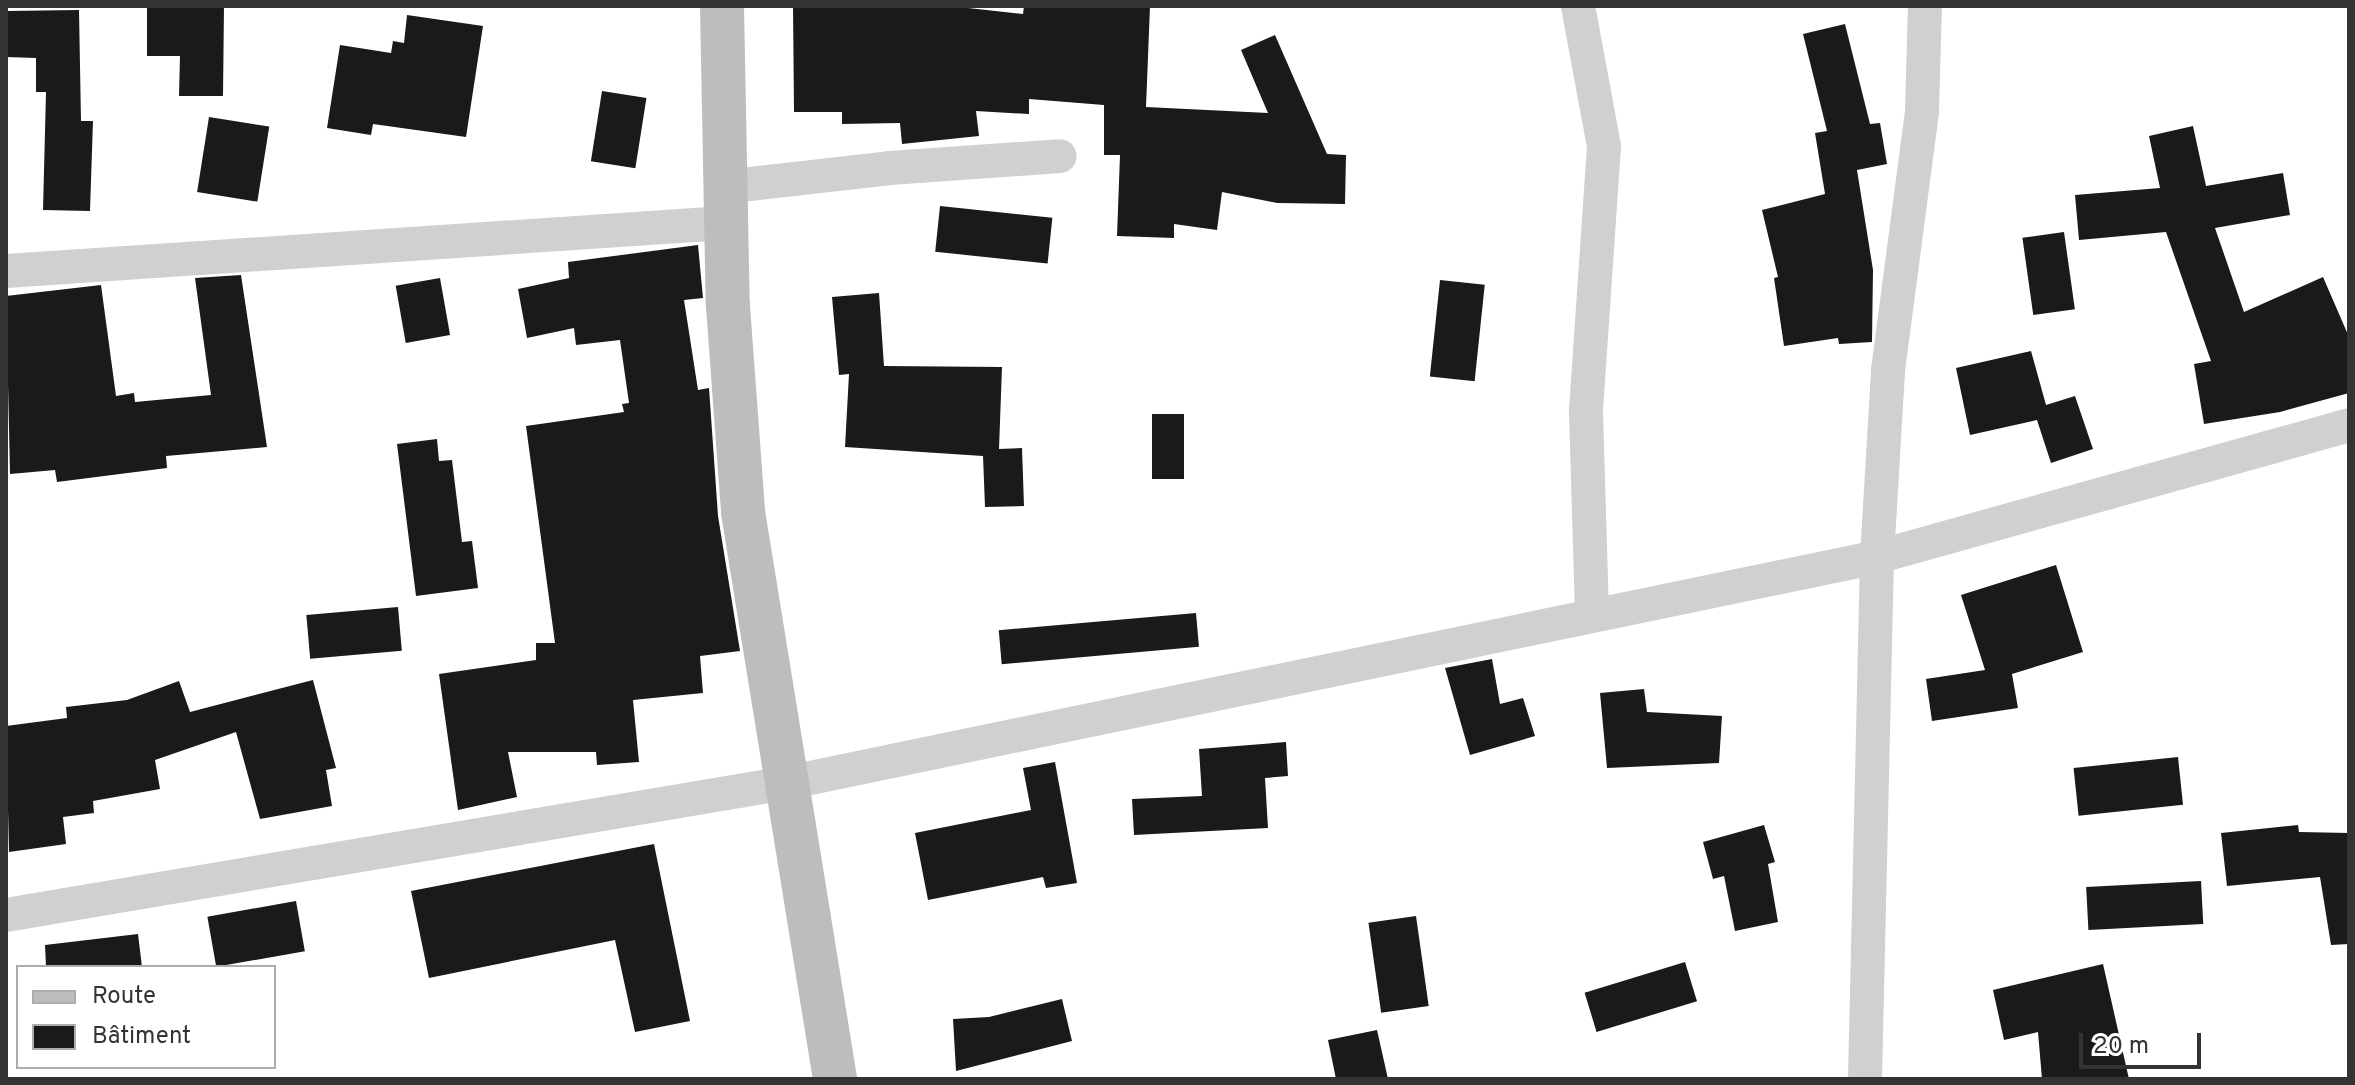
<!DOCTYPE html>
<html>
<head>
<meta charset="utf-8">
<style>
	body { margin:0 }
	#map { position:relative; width:2355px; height:1085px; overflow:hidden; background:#fff; font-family:Overpass,sans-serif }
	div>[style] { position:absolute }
	.building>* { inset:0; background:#1a1a1a; transform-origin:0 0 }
	.street>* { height:34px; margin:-17px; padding:0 17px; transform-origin:17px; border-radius:17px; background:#d0d0d0 }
	.secondary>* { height:44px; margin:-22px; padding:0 22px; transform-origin:22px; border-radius:22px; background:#bdbdbd }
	span { translate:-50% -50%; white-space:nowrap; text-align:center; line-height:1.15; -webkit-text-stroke:8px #fff; paint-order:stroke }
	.frame { position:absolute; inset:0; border:8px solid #333; pointer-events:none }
	.legend { position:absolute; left:16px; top:965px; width:260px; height:104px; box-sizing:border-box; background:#fff; border:2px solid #adadad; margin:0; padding:10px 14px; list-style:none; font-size:24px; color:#333 }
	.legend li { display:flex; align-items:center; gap:16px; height:40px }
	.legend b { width:40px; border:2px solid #adadad }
	.scale { position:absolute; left:2079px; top:1033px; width:122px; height:36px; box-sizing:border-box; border:4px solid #333; border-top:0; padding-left:10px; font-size:24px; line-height:28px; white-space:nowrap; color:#333; -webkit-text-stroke:6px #fff; paint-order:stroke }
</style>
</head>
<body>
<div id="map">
	<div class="building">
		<div style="clip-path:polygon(147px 6px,224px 6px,223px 96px,179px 96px,180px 56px,147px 56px)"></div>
		<div style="clip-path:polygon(793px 6px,950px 6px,1023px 14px,1024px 6px,1150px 6px,1146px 107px,1268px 113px,1241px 50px,1275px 35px,1327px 154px,1346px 155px,1345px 204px,1277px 203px,1222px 192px,1217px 230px,1174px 224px,1174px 238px,1117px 236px,1120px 155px,1104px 155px,1104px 105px,1029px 99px,1029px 114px,976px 111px,979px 136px,902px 144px,900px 123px,842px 124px,842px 112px,794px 112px)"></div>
		<div style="clip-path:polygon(79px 10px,81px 121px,93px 121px,90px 211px,43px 210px,46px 92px,36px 92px,36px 58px,6px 57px,6px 11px)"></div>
		<div style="clip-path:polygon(407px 15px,483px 26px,466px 137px,373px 124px,371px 135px,327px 128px,340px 45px,391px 53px,393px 41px,404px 43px)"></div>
		<div style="clip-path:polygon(1845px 24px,1870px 124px,1880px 123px,1887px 164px,1857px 170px,1873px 270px,1872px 342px,1839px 344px,1838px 338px,1784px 346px,1774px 278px,1778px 277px,1762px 210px,1825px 194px,1815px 133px,1827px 131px,1803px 34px)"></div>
		<div style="left:602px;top:91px;width:45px;height:71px;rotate:9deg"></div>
		<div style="left:209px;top:117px;width:61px;height:76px;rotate:9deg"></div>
		<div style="clip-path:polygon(2193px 126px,2206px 186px,2283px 173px,2290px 215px,2215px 228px,2244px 312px,2323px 277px,2349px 337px,2349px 393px,2280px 412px,2204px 424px,2194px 364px,2211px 361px,2166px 232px,2079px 240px,2075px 195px,2160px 188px,2149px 136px)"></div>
		<div style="left:940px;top:206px;width:113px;height:46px;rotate:6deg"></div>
		<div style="left:2064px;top:232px;width:78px;height:42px;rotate:82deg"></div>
		<div style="clip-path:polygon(698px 245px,703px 298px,684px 300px,698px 390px,709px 388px,718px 516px,740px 651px,700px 656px,703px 693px,633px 700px,639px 762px,597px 765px,596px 752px,508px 752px,517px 797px,458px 810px,439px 674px,536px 660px,536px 643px,555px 643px,526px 426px,624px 412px,622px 404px,629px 403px,620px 340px,576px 345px,574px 328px,527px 338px,518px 289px,569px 278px,568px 262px)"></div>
		<div style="clip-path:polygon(241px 275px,267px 447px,166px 456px,167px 468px,57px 482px,55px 470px,10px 474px,6px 296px,101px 285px,116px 396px,134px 393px,135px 402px,211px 395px,195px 278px)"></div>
		<div style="left:440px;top:278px;width:58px;height:45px;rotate:80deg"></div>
		<div style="left:1440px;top:280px;width:45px;height:97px;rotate:6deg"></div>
		<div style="clip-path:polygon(879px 293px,884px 366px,1002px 367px,999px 449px,1022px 448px,1024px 506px,985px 507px,983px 456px,845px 447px,849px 374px,839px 375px,832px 297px)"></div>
		<div style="clip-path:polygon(2031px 351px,2046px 405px,2075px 396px,2093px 449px,2051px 463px,2037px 420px,1970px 435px,1956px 368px)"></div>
		<div style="left:1152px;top:414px;width:32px;height:65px"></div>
		<div style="clip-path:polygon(437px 439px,439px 461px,452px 460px,462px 542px,472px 541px,478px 588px,416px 596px,397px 444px)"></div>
		<div style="clip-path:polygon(2056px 565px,2083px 652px,2012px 674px,2018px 708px,1932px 721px,1926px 679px,1985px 670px,1961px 595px)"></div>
		<div style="left:398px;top:607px;width:44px;height:92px;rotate:85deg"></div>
		<div style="left:1196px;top:613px;width:34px;height:198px;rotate:85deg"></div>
		<div style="clip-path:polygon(1492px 659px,1500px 704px,1523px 698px,1535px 736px,1470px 755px,1445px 668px)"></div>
		<div style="clip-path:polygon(313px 680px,336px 768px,326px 770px,332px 806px,260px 819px,236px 732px,155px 760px,160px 789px,93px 801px,94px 813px,63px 817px,66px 844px,9px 852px,6px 726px,67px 718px,66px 707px,127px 700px,179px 681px,190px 712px)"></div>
		<div style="clip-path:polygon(1644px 689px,1647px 712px,1722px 716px,1719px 763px,1607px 768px,1600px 693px)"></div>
		<div style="clip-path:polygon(1286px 742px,1288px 776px,1265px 778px,1268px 828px,1134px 835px,1132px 799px,1202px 796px,1199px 749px)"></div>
		<div style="left:2178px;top:757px;width:48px;height:105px;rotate:84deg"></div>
		<div style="clip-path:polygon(1055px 762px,1077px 883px,1046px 888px,1043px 877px,928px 900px,915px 833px,1031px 810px,1023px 768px)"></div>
		<div style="clip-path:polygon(1764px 825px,1775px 862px,1768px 864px,1778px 922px,1735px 931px,1724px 876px,1713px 879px,1703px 842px)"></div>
		<div style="clip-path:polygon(2298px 825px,2299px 832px,2349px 833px,2349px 944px,2331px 945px,2320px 877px,2227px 886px,2221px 833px)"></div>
		<div style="clip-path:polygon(654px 844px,690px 1021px,635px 1032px,615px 940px,429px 978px,411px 891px)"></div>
		<div style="left:2201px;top:881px;width:43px;height:115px;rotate:87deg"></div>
		<div style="left:296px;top:901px;width:51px;height:90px;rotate:80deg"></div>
		<div style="left:1416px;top:916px;width:91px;height:48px;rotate:82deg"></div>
		<div style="clip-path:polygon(138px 934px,142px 967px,46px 967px,45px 945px)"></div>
		<div style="left:1685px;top:962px;width:41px;height:105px;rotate:73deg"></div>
		<div style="clip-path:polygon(2103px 964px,2129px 1079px,2042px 1079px,2038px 1032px,2004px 1040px,1993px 990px)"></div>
		<div style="clip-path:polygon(1062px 999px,1072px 1041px,956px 1071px,953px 1019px,989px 1017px)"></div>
		<div style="clip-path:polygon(1377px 1030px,1388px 1079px,1336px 1079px,1328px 1040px)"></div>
	</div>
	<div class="street">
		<div style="left:1578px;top:6px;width:142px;rotate:79.5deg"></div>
		<div style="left:1604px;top:146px;width:267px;rotate:93.9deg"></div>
		<div style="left:1586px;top:412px;width:201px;rotate:88.3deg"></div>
		<div style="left:724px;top:187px;width:167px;rotate:-6.5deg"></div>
		<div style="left:890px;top:168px;width:170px;rotate:-4deg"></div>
		<div style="left:6px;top:271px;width:720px;rotate:-3.82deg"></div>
		<div style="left:6px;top:915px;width:791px;rotate:-9.61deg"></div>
		<div style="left:786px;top:783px;width:1114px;rotate:-11.7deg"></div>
		<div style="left:1877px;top:557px;width:490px;rotate:-15.6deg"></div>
		<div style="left:1865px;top:1079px;width:522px;rotate:-88.68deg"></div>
		<div style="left:1877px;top:557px;width:187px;rotate:-86.6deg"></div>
		<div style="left:1888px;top:370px;width:261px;rotate:-82.5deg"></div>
		<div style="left:1922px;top:111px;width:105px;rotate:-88.4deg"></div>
	</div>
	<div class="secondary">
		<div style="left:722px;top:6px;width:300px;rotate:88.9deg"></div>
		<div style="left:728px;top:306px;width:207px;rotate:85.8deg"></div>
		<div style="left:743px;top:512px;width:574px;rotate:80.78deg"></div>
	</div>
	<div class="frame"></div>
	<ul class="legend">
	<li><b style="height:10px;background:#bdbdbd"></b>Route</li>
	<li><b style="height:22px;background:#1a1a1a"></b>Bâtiment</li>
	</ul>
	<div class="scale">20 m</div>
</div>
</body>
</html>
